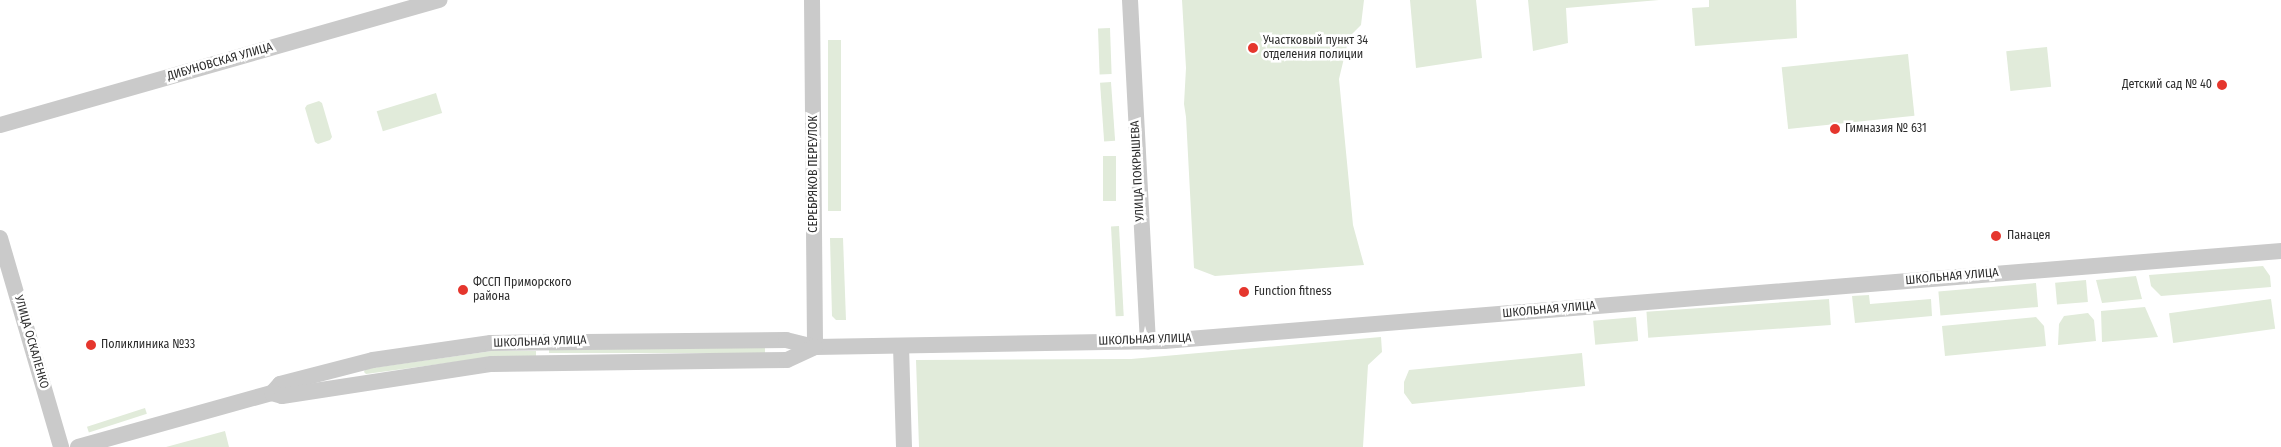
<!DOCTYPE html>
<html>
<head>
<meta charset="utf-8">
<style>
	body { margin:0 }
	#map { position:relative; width:2281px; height:447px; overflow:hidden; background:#fff; font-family:"Fira Sans Condensed",sans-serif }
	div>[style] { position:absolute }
	.green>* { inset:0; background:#e1ebda; transform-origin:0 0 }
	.minor>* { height:16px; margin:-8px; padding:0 8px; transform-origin:8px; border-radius:8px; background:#cacaca }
	.dots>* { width:14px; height:14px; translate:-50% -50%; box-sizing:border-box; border:2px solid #fff; border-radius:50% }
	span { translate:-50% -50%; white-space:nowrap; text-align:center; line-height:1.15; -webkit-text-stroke:5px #fff; paint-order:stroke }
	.poi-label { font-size:12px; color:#2d2d2d }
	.left { translate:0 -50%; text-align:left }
	.right { translate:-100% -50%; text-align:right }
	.street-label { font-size:12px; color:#2d2d2d }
</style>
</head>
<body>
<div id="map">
	<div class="green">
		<div style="clip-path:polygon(1182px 0,1364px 0,1361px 25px,1349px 37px,1339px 79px,1353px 225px,1364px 265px,1215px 276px,1194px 268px,1186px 117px,1184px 104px,1186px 68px)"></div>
		<div style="clip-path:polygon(1410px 0,1476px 0,1482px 58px,1416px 68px)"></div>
		<div style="clip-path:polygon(1528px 0,1659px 0,1566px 8px,1568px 43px,1533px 51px)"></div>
		<div style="clip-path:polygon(1709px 0,1796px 0,1797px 38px,1695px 46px,1692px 8px,1709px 7px)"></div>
		<div style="left:1110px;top:28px;width:46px;height:12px;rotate:88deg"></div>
		<div style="left:828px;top:40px;width:13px;height:171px"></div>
		<div style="left:2047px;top:47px;width:40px;height:41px;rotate:84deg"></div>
		<div style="left:1908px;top:54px;width:62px;height:127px;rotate:84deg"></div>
		<div style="left:1111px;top:82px;width:59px;height:11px;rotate:86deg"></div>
		<div style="left:436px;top:93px;width:21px;height:62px;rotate:73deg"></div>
		<div style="clip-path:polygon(319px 101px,322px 103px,332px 137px,330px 140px,318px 144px,315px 142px,305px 108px,307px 105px)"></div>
		<div style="left:1103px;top:156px;width:13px;height:45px"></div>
		<div style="left:1119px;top:226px;width:90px;height:8px;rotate:87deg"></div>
		<div style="clip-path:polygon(830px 238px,843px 238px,846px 320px,836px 320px,832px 316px)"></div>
		<div style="clip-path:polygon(2263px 266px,2270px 276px,2271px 287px,2161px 296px,2151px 286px,2149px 275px)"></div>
		<div style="clip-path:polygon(2136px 276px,2142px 299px,2102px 303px,2096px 280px)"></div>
		<div style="left:2086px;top:280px;width:22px;height:31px;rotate:85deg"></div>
		<div style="left:2036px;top:283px;width:24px;height:98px;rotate:85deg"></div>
		<div style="clip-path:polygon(1869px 295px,1870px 304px,1931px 299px,1932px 316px,1855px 323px,1852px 296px)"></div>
		<div style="left:1829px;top:299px;width:26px;height:183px;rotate:86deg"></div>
		<div style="left:2271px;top:299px;width:30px;height:103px;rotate:82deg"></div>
		<div style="clip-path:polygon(2145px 307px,2158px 337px,2102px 342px,2101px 311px)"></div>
		<div style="clip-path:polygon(2088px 313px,2094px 320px,2096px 341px,2058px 345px,2059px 324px,2064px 316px)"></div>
		<div style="left:1636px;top:317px;width:24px;height:43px;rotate:85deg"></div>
		<div style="clip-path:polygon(2036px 317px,2044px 326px,2046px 346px,1945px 356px,1942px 326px)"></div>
		<div style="clip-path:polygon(1381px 337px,1382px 352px,1368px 365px,1363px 447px,919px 447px,916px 360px,1131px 359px)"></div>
		<div style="left:765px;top:348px;width:5px;height:216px;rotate:90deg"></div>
		<div style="clip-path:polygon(492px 351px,536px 351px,536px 356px,492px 357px,366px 374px,364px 372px,365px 369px)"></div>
		<div style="clip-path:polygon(1582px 353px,1585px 386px,1412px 404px,1404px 393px,1404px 382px,1409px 370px)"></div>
		<div style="left:145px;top:408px;width:6px;height:61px;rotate:72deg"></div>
		<div style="clip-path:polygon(225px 431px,229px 447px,166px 447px)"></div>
	</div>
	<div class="minor">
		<div style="left:812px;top:0;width:347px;rotate:89.5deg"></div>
		<div style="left:1130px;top:0;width:342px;rotate:87deg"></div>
		<div style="left:0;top:125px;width:457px;rotate:-15.9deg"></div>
		<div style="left:0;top:238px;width:218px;rotate:73.7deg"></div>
		<div style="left:901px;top:346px;width:101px;rotate:88.3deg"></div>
		<div style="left:272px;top:393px;width:12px;rotate:-48deg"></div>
		<div style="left:280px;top:384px;width:96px;rotate:-14.5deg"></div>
		<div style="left:373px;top:360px;width:119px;rotate:-8.2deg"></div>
		<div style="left:491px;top:343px;width:295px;rotate:-0.6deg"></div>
		<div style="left:786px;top:340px;width:30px;rotate:14deg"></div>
		<div style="left:815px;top:347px;width:349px;rotate:-1deg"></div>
		<div style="left:1164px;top:341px;width:1121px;rotate:-4.61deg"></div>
		<div style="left:78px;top:447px;width:201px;rotate:-15.6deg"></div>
		<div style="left:272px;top:393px;width:10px;rotate:17deg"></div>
		<div style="left:282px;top:396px;width:212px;rotate:-8.7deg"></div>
		<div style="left:492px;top:364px;width:295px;rotate:-0.8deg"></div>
		<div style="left:787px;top:360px;width:31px;rotate:-25deg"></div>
	</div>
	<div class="dots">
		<div style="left:1253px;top:48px;background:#e5362d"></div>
		<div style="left:2222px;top:85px;background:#e5362d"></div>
		<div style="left:1835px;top:129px;background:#e5362d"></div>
		<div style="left:1996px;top:236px;background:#e5362d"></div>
		<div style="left:463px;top:290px;background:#e5362d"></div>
		<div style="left:1244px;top:292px;background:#e5362d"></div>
		<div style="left:91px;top:345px;background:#e5362d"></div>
	</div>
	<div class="poi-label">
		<span class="left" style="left:1263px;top:48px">Участковый пункт 34<br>отделения полиции</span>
		<span class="right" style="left:2212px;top:85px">Детский сад № 40</span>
		<span class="left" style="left:1845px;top:129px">Гимназия № 631</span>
		<span class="left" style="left:2007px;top:236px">Панацея</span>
		<span class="left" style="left:473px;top:290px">ФССП Приморского<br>района</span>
		<span class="left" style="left:1254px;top:292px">Function fitness</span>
		<span class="left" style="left:101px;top:345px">Поликлиника №33</span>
	</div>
	<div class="street-label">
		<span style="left:220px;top:62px;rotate:-16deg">ДИБУНОВСКАЯ УЛИЦА</span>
		<span style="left:1138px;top:171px;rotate:-93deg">УЛИЦА ПОКРЫШЕВА</span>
		<span style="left:814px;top:174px;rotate:-90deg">СЕРЕБРЯКОВ ПЕРЕУЛОК</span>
		<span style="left:1952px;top:277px;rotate:-5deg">ШКОЛЬНАЯ УЛИЦА</span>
		<span style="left:1549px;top:310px;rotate:-5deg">ШКОЛЬНАЯ УЛИЦА</span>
		<span style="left:1145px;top:340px;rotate:-2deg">ШКОЛЬНАЯ УЛИЦА</span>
		<span style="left:31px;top:342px;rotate:74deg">УЛИЦА ОСКАЛЕНКО</span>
		<span style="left:540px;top:342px;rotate:-2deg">ШКОЛЬНАЯ УЛИЦА</span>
	</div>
</div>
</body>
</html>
